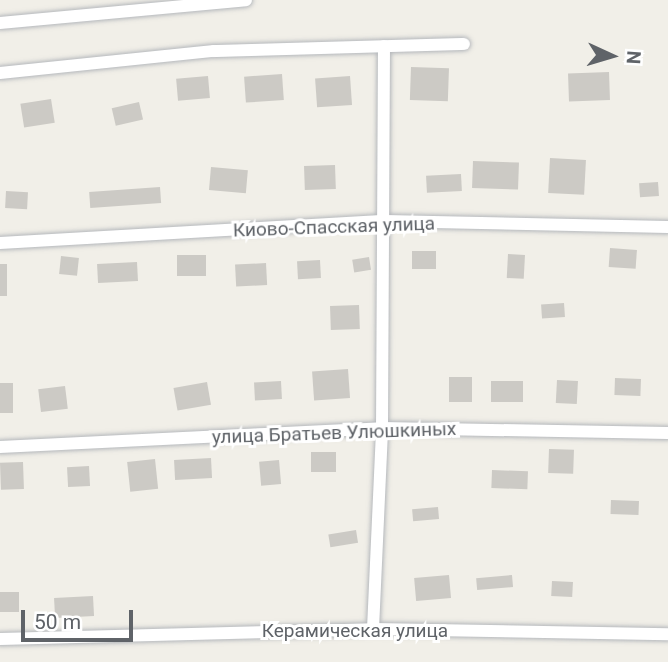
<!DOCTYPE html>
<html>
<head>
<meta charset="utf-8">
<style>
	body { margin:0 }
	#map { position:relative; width:668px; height:662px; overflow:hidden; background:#f1efe8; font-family:Roboto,sans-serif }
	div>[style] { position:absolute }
	.building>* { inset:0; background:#cccac5; transform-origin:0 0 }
	.roads { filter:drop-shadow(0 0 2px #b5b8bc) drop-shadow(0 0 2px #b5b8bc) }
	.street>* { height:12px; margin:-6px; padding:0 6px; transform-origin:6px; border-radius:6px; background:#fff }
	span { translate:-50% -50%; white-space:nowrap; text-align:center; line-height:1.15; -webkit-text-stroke:6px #fff; paint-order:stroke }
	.street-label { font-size:19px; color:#5f6368 }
	.north { position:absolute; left:577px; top:21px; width:70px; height:70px; -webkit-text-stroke:5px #fff; paint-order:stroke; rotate:94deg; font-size:19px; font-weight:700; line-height:28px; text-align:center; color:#5f6368 }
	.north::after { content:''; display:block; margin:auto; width:24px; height:32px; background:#5f6368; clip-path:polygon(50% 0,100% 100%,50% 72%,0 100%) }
	.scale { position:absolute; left:21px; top:610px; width:112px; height:32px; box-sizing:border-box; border:4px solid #5f6368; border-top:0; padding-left:9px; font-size:21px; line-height:24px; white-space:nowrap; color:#5f6368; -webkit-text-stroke:5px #fff; paint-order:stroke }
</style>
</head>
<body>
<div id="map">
	<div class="building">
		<div style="left:411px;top:67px;width:38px;height:33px;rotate:2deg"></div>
		<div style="left:609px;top:72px;width:28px;height:41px;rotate:88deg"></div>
		<div style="left:282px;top:74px;width:26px;height:38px;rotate:86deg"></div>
		<div style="left:208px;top:76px;width:22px;height:32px;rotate:85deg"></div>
		<div style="left:350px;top:76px;width:29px;height:35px;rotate:86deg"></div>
		<div style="left:51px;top:99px;width:24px;height:31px;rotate:81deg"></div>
		<div style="left:139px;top:102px;width:18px;height:28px;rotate:77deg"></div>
		<div style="left:550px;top:158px;width:36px;height:35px;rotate:3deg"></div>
		<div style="left:473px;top:161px;width:46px;height:27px;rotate:2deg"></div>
		<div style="left:335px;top:165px;width:24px;height:31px;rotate:88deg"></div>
		<div style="left:211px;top:167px;width:37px;height:23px;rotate:5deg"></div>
		<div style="left:461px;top:174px;width:17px;height:35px;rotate:87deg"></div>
		<div style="left:658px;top:182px;width:14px;height:19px;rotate:86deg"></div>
		<div style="left:160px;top:187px;width:16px;height:71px;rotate:86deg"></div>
		<div style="left:6px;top:191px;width:22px;height:17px;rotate:3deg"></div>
		<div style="left:610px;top:248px;width:27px;height:19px;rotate:4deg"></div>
		<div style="left:412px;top:251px;width:24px;height:18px"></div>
		<div style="left:508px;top:254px;width:17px;height:24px;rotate:3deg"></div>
		<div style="left:177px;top:255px;width:29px;height:21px"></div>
		<div style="left:61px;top:256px;width:18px;height:18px;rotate:6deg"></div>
		<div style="left:369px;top:257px;width:13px;height:17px;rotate:81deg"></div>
		<div style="left:320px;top:260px;width:18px;height:23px;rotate:87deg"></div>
		<div style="left:137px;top:262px;width:19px;height:40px;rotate:87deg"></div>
		<div style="left:266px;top:263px;width:22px;height:31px;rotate:87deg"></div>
		<div style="left:0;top:264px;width:7px;height:32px"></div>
		<div style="left:564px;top:303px;width:14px;height:23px;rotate:86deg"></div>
		<div style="left:359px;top:305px;width:24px;height:29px;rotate:88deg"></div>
		<div style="left:348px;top:369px;width:29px;height:36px;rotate:86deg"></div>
		<div style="left:449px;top:377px;width:23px;height:25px"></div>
		<div style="left:615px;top:378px;width:26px;height:17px;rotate:2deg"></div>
		<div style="left:557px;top:380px;width:21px;height:23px;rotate:3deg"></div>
		<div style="left:281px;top:381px;width:18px;height:27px;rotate:87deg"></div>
		<div style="left:491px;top:381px;width:32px;height:21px"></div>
		<div style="left:207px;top:382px;width:23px;height:34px;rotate:80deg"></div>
		<div style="left:0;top:383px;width:13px;height:30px"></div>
		<div style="left:65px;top:386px;width:23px;height:27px;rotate:83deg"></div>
		<div style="left:549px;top:449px;width:25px;height:24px;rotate:2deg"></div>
		<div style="left:311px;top:452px;width:25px;height:20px"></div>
		<div style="left:211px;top:458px;width:20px;height:37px;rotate:87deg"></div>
		<div style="left:155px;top:459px;width:30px;height:28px;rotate:84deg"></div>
		<div style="left:279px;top:460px;width:24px;height:20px;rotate:85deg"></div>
		<div style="left:23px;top:462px;width:27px;height:23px;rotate:88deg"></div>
		<div style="left:89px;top:466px;width:20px;height:22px;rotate:87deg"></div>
		<div style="left:492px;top:470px;width:36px;height:18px;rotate:2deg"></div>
		<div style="left:611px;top:500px;width:28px;height:14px;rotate:2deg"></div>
		<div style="left:438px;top:507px;width:12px;height:26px;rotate:85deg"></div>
		<div style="left:356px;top:530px;width:13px;height:28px;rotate:81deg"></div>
		<div style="left:449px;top:575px;width:23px;height:35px;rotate:85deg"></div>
		<div style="left:512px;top:575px;width:12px;height:36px;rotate:85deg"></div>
		<div style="left:552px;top:581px;width:21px;height:15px;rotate:3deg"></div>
		<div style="left:0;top:592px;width:19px;height:20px"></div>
		<div style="left:93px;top:596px;width:20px;height:39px;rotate:87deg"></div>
	</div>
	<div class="roads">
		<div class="street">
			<div style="left:0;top:23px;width:247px;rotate:-5.3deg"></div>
			<div style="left:0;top:73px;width:215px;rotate:-5.9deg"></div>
			<div style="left:214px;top:51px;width:250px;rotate:-1.6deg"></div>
			<div style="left:0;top:243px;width:386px;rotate:-3.3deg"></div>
			<div style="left:385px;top:221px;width:283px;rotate:1.2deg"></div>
			<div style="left:0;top:447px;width:382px;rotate:-2.8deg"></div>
			<div style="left:382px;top:428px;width:286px;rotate:1deg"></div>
			<div style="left:373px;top:629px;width:201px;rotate:-87.4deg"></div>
			<div style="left:382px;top:428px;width:382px;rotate:-89.7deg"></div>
			<div style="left:0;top:639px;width:373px;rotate:-1.5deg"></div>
			<div style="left:373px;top:629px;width:295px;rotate:1deg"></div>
		</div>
	</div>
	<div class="street-label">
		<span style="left:334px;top:227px;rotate:-2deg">Киово-Спасская улица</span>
		<span style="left:334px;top:433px;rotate:-2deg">улица Братьев Улюшкиных</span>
		<span style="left:355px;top:631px">Керамическая улица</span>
	</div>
	<div class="north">N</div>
	<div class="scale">50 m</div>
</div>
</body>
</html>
